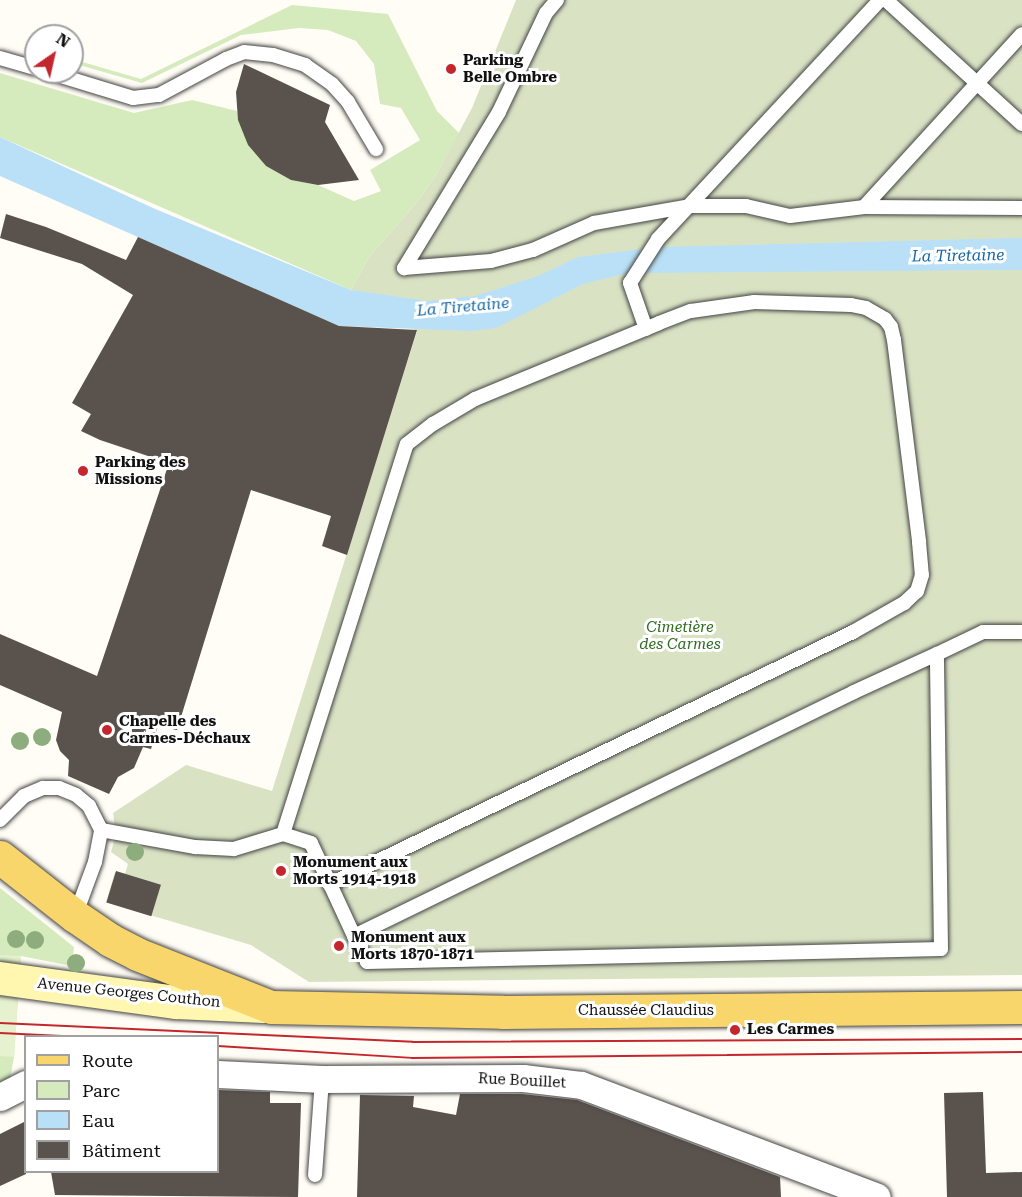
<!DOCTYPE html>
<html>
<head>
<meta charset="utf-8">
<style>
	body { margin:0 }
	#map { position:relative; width:1022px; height:1197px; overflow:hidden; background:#fffdf5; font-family:"Roboto Serif",serif }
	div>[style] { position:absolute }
	.green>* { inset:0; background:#d5ebbd }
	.cemetery>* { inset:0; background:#d9e3c4 }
	.pitch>* { inset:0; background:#e6f2cf }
	.water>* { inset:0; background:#b9e0f7 }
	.building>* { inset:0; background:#5a524d; transform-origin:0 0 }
	.roads { filter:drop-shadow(0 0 2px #444) drop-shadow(0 0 2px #444) }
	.lane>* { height:14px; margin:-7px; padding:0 7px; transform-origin:7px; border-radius:7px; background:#fff }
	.street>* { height:27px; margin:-13.5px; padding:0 13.5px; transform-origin:13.5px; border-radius:13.5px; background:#fff }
	.secondary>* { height:33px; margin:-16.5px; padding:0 16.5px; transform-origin:16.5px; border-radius:16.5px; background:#fff6b0 }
	.primary>* { height:33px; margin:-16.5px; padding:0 16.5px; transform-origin:16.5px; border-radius:16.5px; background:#f9d66b }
	.tram>* { height:1.5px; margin:-0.75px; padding:0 0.75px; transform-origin:0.75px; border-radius:0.75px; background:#c4262e }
	.trees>* { width:18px; height:18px; margin:-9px; border-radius:50%; background:#8dad7f }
	.dots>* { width:16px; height:16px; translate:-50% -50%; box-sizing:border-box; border:3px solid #fff; border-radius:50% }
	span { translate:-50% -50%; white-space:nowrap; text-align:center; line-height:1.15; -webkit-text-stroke:6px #fff; paint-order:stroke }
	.poi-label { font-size:15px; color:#111; font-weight:700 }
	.left { translate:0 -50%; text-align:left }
	.park-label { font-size:15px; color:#2f6b1f; font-style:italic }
	.street-label { font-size:15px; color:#111 }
	.water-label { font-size:16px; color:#1768a6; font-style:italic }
	.legend { position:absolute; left:24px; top:1035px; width:195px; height:138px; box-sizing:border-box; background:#fff; border:2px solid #a0a0a0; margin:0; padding:8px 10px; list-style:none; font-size:18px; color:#111 }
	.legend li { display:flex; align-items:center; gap:12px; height:30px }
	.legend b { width:30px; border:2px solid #a0a0a0 }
	.north { position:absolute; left:24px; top:24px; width:60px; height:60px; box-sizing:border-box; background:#fff; border:2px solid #a0a0a0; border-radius:50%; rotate:34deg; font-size:16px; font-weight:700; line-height:24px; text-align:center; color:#111 }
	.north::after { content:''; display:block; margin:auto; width:21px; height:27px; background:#c4262e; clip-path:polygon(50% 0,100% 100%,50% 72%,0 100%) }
</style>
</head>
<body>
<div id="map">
	<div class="green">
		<div style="clip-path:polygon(292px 5px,388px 14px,437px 111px,459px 133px,436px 175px,417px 202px,369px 257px,351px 290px,0 137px,0 73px,134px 113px,192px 100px,237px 111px,248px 145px,266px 166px,291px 180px,318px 185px,354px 201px,381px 191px,370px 170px,420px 140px,401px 108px,380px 104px,374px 64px,356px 41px,328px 30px,299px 28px,241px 35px,142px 83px,72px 63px,72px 59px,141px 79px)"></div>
		<div style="clip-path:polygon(0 888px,74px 947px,72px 966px,21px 956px,14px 1057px,10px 1079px,0 1084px)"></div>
	</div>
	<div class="cemetery">
		<div style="clip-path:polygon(516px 0,1022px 0,1022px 975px,309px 982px,251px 945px,106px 902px,115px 872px,125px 874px,128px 864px,111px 852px,116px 834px,113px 813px,186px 765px,272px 791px,417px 331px,351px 290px,369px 257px,417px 202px,436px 175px,472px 108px)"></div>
	</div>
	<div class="pitch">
		<div style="clip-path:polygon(0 955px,21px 956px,14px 1057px,0 1056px)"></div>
	</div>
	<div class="water">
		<div style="clip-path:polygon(0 137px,153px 208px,351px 290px,428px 301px,475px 296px,538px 276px,578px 257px,659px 247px,1022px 238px,1022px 270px,628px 273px,583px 284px,496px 328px,471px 331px,339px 326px,0 176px)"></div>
	</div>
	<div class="building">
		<div style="clip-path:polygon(244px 64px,330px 105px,325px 122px,359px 180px,318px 185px,291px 180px,266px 166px,248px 145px,238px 120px,236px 92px)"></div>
		<div style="clip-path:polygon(6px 214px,46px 227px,126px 260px,138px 237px,339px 326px,417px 330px,347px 555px,322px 546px,331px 516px,251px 490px,177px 730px,158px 726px,151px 749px,143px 747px,134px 768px,118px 777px,109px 794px,68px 776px,69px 760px,60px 751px,56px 740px,62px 712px,0 685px,0 634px,97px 676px,169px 463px,100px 440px,81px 431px,91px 414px,72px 403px,133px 295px,82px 264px,0 238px)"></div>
		<div style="left:116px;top:871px;width:47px;height:33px;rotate:17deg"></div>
		<div style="clip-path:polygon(218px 1090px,270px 1092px,270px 1103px,301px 1103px,298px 1197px,55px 1195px,51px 1172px,218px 1172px)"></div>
		<div style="clip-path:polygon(983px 1092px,986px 1173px,1022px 1172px,1022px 1197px,947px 1197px,944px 1093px)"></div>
		<div style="clip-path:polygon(460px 1094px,522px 1094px,577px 1100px,780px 1177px,781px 1197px,357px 1197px,360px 1095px,414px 1096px,413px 1107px,456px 1115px)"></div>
		<div style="clip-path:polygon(26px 1121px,26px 1174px,0 1186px,0 1134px)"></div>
	</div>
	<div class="roads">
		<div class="lane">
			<div style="left:557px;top:0;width:17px;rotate:130deg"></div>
			<div style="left:546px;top:13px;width:110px;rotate:115.4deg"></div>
			<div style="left:499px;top:112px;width:183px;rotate:121.3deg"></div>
			<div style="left:404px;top:268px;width:87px;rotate:-4.6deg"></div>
			<div style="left:491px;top:261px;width:43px;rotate:-14.7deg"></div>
			<div style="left:533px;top:250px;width:67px;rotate:-23.9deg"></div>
			<div style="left:594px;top:223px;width:97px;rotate:-10deg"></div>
			<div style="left:690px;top:206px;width:56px"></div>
			<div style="left:746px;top:206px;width:45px;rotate:12.8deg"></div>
			<div style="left:790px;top:216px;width:75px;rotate:-6.9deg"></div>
			<div style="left:864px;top:207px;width:158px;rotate:0.4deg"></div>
			<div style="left:886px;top:0;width:184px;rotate:42.4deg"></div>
			<div style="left:0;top:58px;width:37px;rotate:16deg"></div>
			<div style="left:48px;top:72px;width:89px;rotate:17deg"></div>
			<div style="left:133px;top:98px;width:26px;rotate:-7deg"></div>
			<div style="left:159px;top:95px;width:76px;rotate:-28.2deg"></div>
			<div style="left:226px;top:59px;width:19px;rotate:-21deg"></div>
			<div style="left:244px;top:52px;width:29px;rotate:6deg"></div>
			<div style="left:273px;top:55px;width:34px;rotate:17deg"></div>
			<div style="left:305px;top:65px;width:33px;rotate:35deg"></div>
			<div style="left:332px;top:84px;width:24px;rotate:48deg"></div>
			<div style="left:348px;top:102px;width:55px;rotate:59.2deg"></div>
			<div style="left:864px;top:207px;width:234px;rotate:-47.6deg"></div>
			<div style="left:646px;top:329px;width:49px;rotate:-109.2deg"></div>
			<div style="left:630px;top:283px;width:52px;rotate:-57.5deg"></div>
			<div style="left:658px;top:239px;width:326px;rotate:-47.1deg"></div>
			<div style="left:0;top:820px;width:34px;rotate:-45deg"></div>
			<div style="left:24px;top:796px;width:21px;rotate:-23deg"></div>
			<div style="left:43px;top:788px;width:16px"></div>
			<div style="left:59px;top:788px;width:18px;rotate:22deg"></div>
			<div style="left:76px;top:795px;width:17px;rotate:40deg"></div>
			<div style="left:89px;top:806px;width:27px;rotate:63deg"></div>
			<div style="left:330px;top:884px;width:45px;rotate:-114.9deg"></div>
			<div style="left:311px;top:843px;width:29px;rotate:-162deg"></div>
			<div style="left:283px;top:834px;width:409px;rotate:-72.4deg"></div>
			<div style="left:407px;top:444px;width:33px;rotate:-38deg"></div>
			<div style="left:433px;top:424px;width:49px;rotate:-30.8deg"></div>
			<div style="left:475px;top:399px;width:199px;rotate:-22.4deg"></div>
			<div style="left:659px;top:323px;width:34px;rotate:-21deg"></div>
			<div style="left:691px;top:311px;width:64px;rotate:-8.1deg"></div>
			<div style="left:754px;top:302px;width:97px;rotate:1.8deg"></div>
			<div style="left:851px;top:305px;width:15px;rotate:11deg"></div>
			<div style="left:866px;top:308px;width:22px;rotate:30deg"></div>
			<div style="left:885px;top:319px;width:10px;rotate:53deg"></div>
			<div style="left:891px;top:327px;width:13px;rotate:77deg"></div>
			<div style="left:894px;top:340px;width:204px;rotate:82.9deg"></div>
			<div style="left:919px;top:542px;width:33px;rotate:85deg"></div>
			<div style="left:922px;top:575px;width:17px;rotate:107deg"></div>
			<div style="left:917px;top:591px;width:18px;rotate:137deg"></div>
			<div style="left:904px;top:603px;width:59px;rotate:150.4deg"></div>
			<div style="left:853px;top:632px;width:581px;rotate:154.27deg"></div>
			<div style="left:330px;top:884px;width:57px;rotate:65.2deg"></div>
			<div style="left:354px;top:936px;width:556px;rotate:-26.01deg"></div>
			<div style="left:854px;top:692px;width:91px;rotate:-24.6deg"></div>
			<div style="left:75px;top:916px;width:58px;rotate:-69.7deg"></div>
			<div style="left:95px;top:862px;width:33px;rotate:-79deg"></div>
			<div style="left:101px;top:830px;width:96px;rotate:10.3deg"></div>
			<div style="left:195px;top:847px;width:39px;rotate:3deg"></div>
			<div style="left:234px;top:849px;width:51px;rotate:-17deg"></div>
			<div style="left:354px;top:936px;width:29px;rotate:63deg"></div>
			<div style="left:367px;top:962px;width:574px;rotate:-1.3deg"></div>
			<div style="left:941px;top:949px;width:295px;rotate:-90.8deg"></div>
			<div style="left:937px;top:654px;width:51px;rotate:-25.6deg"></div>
			<div style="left:983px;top:632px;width:39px"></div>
			<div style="left:315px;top:1175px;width:96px;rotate:-85.8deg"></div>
		</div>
		<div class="street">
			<div style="left:218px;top:1074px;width:104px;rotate:2.8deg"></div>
			<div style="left:322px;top:1079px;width:201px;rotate:-0.3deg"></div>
			<div style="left:523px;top:1078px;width:58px;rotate:6.9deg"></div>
			<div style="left:581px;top:1085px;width:316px;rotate:20.7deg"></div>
			<div style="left:0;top:1097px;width:29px;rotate:-27deg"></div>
		</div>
		<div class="secondary">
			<div style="left:0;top:978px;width:178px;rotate:7.8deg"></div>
			<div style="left:176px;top:1002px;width:87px;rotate:2.6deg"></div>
		</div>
		<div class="primary">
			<div style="left:0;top:857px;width:95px;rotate:38.2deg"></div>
			<div style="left:75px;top:916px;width:42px;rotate:34.4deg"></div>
			<div style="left:110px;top:940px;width:30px;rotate:27deg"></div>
			<div style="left:137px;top:954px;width:144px;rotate:21.6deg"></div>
			<div style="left:271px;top:1007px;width:232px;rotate:1.2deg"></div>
			<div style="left:503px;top:1012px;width:519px;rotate:-0.55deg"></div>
		</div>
	</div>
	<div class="tram">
		<div style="left:0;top:1023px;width:413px;rotate:2.6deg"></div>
		<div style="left:413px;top:1042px;width:609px;rotate:-0.28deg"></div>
		<div style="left:0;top:1033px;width:62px;rotate:2.8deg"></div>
		<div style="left:218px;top:1046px;width:194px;rotate:3.5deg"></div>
		<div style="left:412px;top:1058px;width:610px;rotate:-0.56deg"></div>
	</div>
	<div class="trees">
		<div style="left:42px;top:737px"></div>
		<div style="left:20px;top:741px"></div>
		<div style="left:135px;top:852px"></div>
		<div style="left:16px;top:939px"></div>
		<div style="left:35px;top:940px"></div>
		<div style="left:76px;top:963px"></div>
	</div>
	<div class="dots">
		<div style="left:451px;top:69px;background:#c4262e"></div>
		<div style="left:83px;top:471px;background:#c4262e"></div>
		<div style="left:107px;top:730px;background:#c4262e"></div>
		<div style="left:281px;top:871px;background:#c4262e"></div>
		<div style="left:339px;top:946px;background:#c4262e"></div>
		<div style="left:735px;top:1030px;background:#c4262e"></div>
	</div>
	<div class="poi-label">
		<span class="left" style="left:463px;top:69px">Parking<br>Belle Ombre</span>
		<span class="left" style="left:95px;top:471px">Parking des<br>Missions</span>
		<span class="left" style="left:119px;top:730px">Chapelle des<br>Carmes-Déchaux</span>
		<span class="left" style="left:293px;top:871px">Monument aux<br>Morts 1914-1918</span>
		<span class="left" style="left:351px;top:946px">Monument aux<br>Morts 1870-1871</span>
		<span class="left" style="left:747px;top:1030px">Les Carmes</span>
	</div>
	<div class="park-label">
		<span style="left:680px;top:636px">Cimetière<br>des Carmes</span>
	</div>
	<div class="street-label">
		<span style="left:129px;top:993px;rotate:6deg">Avenue Georges Couthon</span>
		<span style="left:646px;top:1011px">Chaussée Claudius</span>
		<span style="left:522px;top:1081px;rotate:3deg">Rue Bouillet</span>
	</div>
	<div class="water-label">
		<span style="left:958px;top:256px;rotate:-1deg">La Tiretaine</span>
		<span style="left:463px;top:307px;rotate:-5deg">La Tiretaine</span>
	</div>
	<ul class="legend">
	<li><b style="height:8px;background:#f9d66b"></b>Route</li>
	<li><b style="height:16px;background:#d5ebbd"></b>Parc</li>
	<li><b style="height:16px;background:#b9e0f7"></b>Eau</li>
	<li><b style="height:16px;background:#5a524d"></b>Bâtiment</li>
	</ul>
	<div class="north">N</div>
</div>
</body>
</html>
